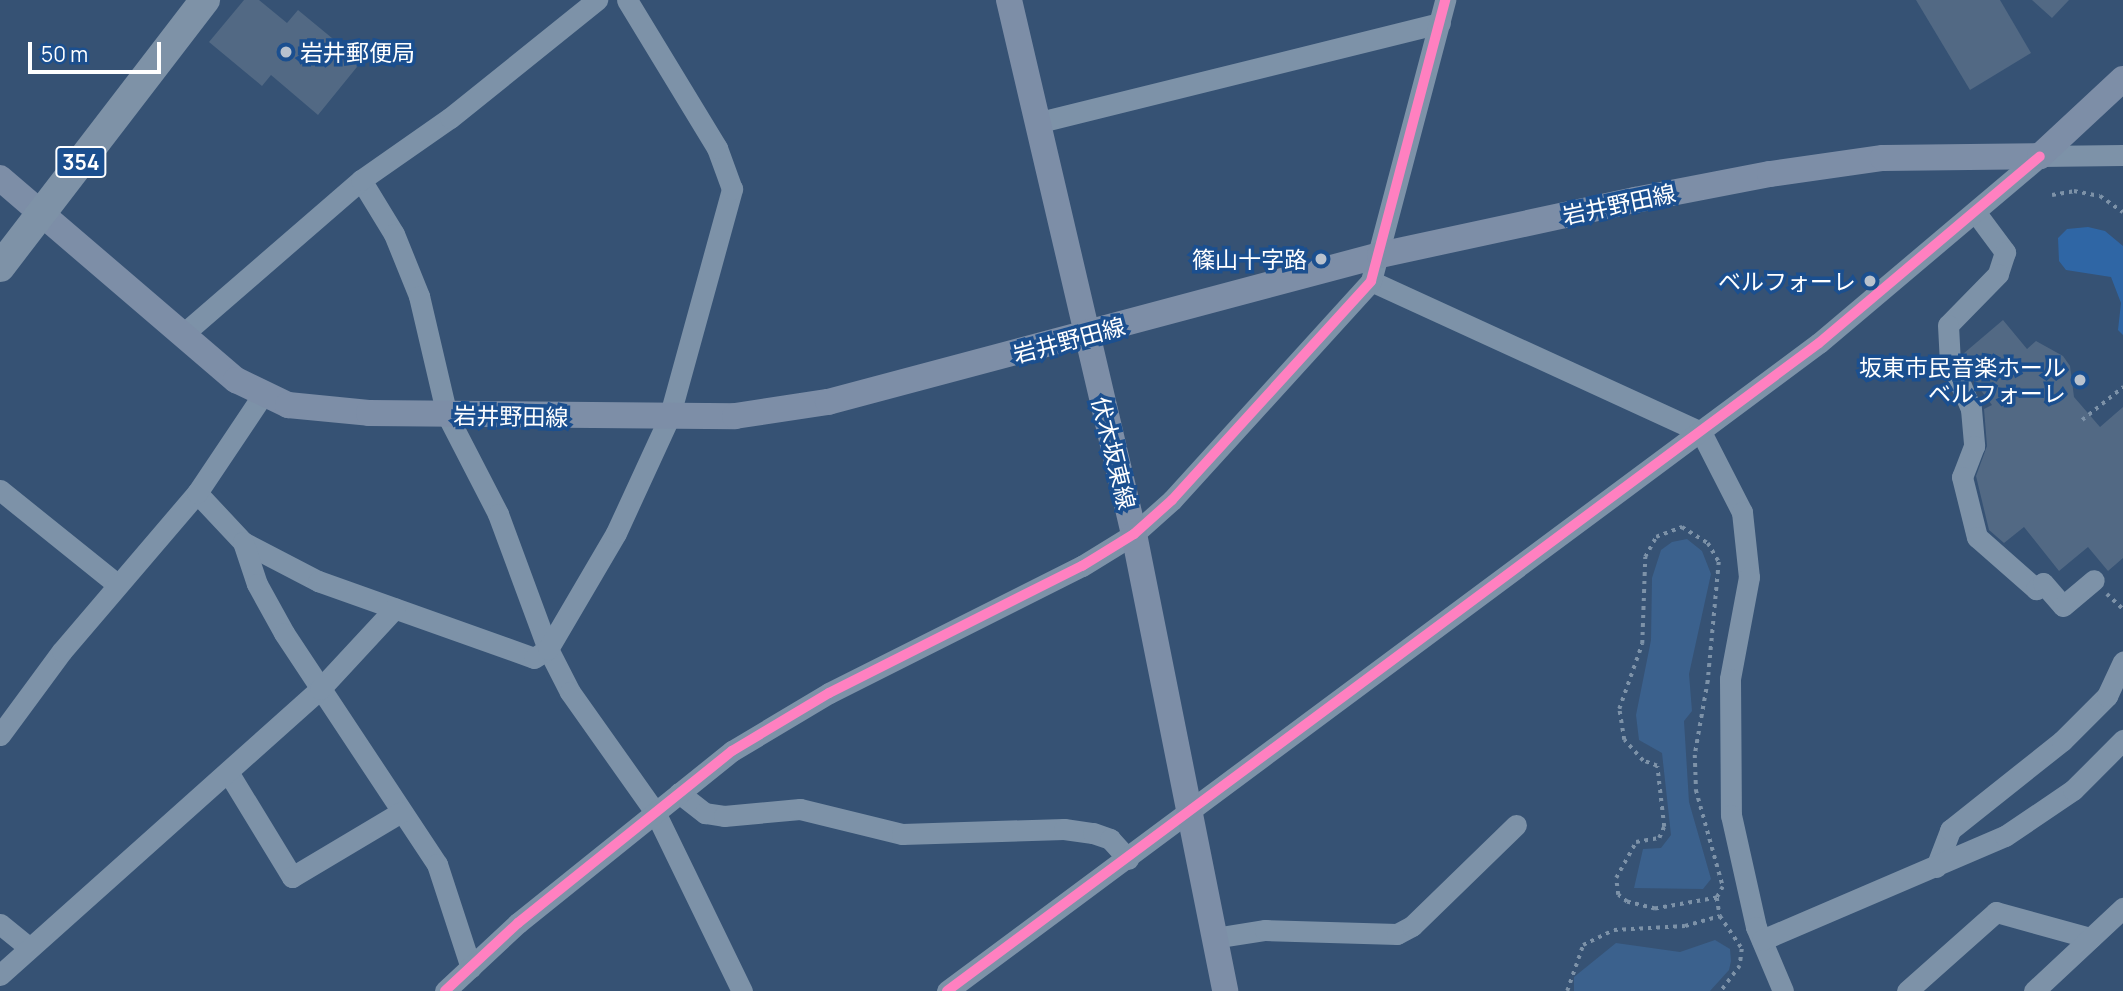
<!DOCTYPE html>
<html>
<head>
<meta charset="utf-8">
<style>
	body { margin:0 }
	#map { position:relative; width:2123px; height:991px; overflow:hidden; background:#365274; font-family:Manrope,"Noto Sans JP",sans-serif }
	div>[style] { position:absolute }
	.green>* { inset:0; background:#2f66a5 }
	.water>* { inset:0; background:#3b618d }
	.building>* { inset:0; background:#526984 }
	.path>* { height:3.5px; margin-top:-1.75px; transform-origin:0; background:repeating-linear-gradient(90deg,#7d92a8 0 3.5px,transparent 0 8.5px) }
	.minor>* { height:21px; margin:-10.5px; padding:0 10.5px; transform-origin:10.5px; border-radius:10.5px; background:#7d92a8 }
	.major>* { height:26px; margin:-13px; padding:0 13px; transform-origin:13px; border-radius:13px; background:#7d8ea7 }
	.highway>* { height:30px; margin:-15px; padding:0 15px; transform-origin:15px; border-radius:15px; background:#7e92a7 }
	.cycleway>* { height:10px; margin:-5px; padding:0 5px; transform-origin:5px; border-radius:5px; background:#ff80c0 }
	.dots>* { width:19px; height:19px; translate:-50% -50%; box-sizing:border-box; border:4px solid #1b4f8f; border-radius:50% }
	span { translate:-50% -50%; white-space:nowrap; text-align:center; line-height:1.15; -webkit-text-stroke:7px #1b4f8f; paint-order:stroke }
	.shield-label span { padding:2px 5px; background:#1b4f8f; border:2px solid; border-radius:5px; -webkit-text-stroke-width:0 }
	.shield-label { font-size:21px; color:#fff; font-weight:700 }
	.poi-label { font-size:23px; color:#fff }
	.left { translate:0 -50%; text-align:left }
	.right { translate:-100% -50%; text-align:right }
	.street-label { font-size:23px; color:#fff }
	.scale { position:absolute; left:28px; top:42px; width:133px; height:32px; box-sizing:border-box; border:4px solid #fff; border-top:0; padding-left:9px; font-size:21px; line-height:24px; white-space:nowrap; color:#fff; -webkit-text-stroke:5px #1b4f8f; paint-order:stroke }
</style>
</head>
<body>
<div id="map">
	<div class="green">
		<div style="clip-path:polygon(2088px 227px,2105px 231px,2123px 246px,2123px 335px,2118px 330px,2121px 303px,2111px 277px,2066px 270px,2059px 261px,2058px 238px,2067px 229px)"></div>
	</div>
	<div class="water">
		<div style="clip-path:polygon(1687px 539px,1702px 551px,1711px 574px,1689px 674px,1692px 711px,1684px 721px,1689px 802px,1711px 879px,1703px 889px,1634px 888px,1643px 849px,1661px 848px,1671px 835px,1662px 753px,1639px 740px,1636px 715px,1651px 640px,1652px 578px,1661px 550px,1672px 542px)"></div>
		<div style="clip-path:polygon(1715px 940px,1730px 949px,1731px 961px,1729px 970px,1710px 991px,1574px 991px,1574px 977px,1616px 943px,1680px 952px)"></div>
	</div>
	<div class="building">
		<div style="clip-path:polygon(244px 0,259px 0,287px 23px,298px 10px,361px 62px,318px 115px,271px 75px,262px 86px,209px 42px)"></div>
		<div style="clip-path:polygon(1916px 0,2000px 0,2031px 53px,1970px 90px)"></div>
		<div style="clip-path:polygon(2032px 0,2069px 0,2052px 18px)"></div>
		<div style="clip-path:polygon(2003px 320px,2027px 349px,2036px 341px,2063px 356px,2070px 366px,2074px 397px,2100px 427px,2123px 407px,2123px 558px,2108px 571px,2088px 547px,2059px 571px,2024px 527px,2004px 543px,1989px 530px,1976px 476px,1987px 446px,1984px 409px,1992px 405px,1973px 380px,1963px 354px)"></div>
	</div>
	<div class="path">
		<div style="left:2052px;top:195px;width:22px;rotate:-10deg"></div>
		<div style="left:2074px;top:191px;width:26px;rotate:11deg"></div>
		<div style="left:2100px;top:196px;width:28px;rotate:35deg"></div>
		<div style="left:2082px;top:420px;width:53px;rotate:-38.8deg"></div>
		<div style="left:2107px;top:594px;width:22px;rotate:43deg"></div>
		<div style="left:1717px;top:898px;width:63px;rotate:169.9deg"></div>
		<div style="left:1655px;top:909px;width:29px;rotate:-166deg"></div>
		<div style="left:1627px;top:902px;width:11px;rotate:-142deg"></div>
		<div style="left:1618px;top:895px;width:17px;rotate:-97deg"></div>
		<div style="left:1616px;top:878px;width:41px;rotate:-60.9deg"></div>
		<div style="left:1636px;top:842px;width:23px;rotate:-10deg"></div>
		<div style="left:1659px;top:838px;width:12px;rotate:-66deg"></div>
		<div style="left:1664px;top:827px;width:61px;rotate:-96.5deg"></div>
		<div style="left:1657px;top:766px;width:15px;rotate:-160deg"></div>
		<div style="left:1643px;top:761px;width:28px;rotate:-132deg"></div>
		<div style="left:1624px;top:740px;width:31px;rotate:-99deg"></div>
		<div style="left:1619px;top:709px;width:69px;rotate:-70.5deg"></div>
		<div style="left:1642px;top:644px;width:87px;rotate:-88deg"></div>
		<div style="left:1645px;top:557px;width:23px;rotate:-61deg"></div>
		<div style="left:1656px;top:537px;width:28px;rotate:-21deg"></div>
		<div style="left:1682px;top:527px;width:31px;rotate:32deg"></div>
		<div style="left:1708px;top:543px;width:22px;rotate:60deg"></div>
		<div style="left:1719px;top:562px;width:120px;rotate:95.3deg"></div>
		<div style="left:1708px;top:681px;width:75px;rotate:100deg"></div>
		<div style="left:1695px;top:755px;width:35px;rotate:88deg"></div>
		<div style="left:1696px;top:790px;width:101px;rotate:74.4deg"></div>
		<div style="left:1723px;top:887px;width:13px;rotate:119deg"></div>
		<div style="left:1717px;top:898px;width:18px;rotate:81deg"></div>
		<div style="left:1567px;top:991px;width:49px;rotate:-70.8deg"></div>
		<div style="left:1583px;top:945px;width:34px;rotate:-26deg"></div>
		<div style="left:1614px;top:930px;width:71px;rotate:-3.2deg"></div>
		<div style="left:1685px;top:926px;width:36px;rotate:-16deg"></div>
		<div style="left:1720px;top:916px;width:40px;rotate:56deg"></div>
		<div style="left:1742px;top:949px;width:17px;rotate:97deg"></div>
		<div style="left:1740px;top:966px;width:31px;rotate:127deg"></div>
	</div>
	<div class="minor">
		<div style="left:1036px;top:123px;width:416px;rotate:-13.9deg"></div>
		<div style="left:361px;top:180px;width:63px;rotate:58.6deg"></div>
		<div style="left:394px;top:234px;width:67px;rotate:68deg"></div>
		<div style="left:419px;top:296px;width:122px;rotate:76.8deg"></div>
		<div style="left:447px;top:415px;width:111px;rotate:62.7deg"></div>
		<div style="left:498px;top:514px;width:144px;rotate:69.7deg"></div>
		<div style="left:548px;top:649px;width:48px;rotate:62.9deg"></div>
		<div style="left:570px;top:692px;width:147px;rotate:54.7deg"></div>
		<div style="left:655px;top:812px;width:199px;rotate:64.1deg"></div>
		<div style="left:1976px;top:213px;width:49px;rotate:53.4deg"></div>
		<div style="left:2005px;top:252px;width:23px;rotate:108deg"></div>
		<div style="left:1998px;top:274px;width:71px;rotate:134.4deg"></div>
		<div style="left:1948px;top:325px;width:35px;rotate:87deg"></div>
		<div style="left:1950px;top:360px;width:53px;rotate:66.8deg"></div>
		<div style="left:1971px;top:409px;width:37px;rotate:85deg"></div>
		<div style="left:1974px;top:446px;width:33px;rotate:111deg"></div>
		<div style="left:1962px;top:477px;width:62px;rotate:76deg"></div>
		<div style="left:1977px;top:537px;width:79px;rotate:41.4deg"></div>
		<div style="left:2036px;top:589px;width:9px;rotate:-41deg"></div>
		<div style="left:2043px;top:583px;width:30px;rotate:49deg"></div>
		<div style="left:2063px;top:606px;width:40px;rotate:-40deg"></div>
		<div style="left:1371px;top:281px;width:363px;rotate:24.6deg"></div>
		<div style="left:1701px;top:432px;width:90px;rotate:62.9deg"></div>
		<div style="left:1742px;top:512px;width:65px;rotate:83.9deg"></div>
		<div style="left:1749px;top:577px;width:104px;rotate:100.6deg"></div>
		<div style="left:1730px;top:679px;width:136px;rotate:89.6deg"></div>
		<div style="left:1731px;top:815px;width:115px;rotate:77.4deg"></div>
		<div style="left:1756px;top:927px;width:69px;rotate:67.1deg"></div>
		<div style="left:182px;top:335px;width:237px;rotate:-40.9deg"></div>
		<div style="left:361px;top:180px;width:108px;rotate:-34.9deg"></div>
		<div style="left:450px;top:118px;width:189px;rotate:-38.8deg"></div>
		<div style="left:0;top:490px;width:150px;rotate:38.8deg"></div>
		<div style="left:197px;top:493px;width:67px;rotate:46.8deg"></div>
		<div style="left:243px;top:542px;width:85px;rotate:27.5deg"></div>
		<div style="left:318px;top:581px;width:229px;rotate:19.6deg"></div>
		<div style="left:534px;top:658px;width:17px;rotate:-33deg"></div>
		<div style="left:548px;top:649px;width:134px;rotate:-59.6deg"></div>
		<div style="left:616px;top:533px;width:127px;rotate:-65.3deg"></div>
		<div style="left:669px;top:418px;width:238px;rotate:-74.6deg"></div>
		<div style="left:732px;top:189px;width:44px;rotate:-110.1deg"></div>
		<div style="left:717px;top:148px;width:173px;rotate:-121.3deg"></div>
		<div style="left:243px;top:542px;width:44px;rotate:71.6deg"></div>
		<div style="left:257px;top:584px;width:56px;rotate:61.1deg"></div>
		<div style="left:284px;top:633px;width:277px;rotate:56.5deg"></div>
		<div style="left:437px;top:864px;width:109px;rotate:71.9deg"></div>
		<div style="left:0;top:735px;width:104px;rotate:-53.6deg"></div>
		<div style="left:62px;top:651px;width:208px;rotate:-49.5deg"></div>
		<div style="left:197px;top:493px;width:117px;rotate:-56.2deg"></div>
		<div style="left:228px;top:772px;width:123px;rotate:58.6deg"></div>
		<div style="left:292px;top:877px;width:127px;rotate:-30.8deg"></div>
		<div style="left:679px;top:793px;width:33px;rotate:38deg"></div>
		<div style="left:705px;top:813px;width:19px;rotate:9deg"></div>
		<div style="left:724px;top:816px;width:76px;rotate:-5.3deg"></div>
		<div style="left:800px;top:809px;width:105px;rotate:13.8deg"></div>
		<div style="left:902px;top:834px;width:162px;rotate:-1.8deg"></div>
		<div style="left:1064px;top:829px;width:29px;rotate:8deg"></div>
		<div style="left:1093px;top:833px;width:18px;rotate:19deg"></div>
		<div style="left:1110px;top:839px;width:27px;rotate:48deg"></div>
		<div style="left:1936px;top:867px;width:40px;rotate:-69deg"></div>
		<div style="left:1950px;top:830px;width:143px;rotate:-38.5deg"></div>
		<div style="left:2062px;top:741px;width:64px;rotate:-45deg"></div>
		<div style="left:2107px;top:696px;width:38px;rotate:-65deg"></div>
		<div style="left:0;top:924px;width:38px;rotate:39deg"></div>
		<div style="left:1214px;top:938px;width:52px;rotate:-8.9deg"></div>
		<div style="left:1265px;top:930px;width:132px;rotate:1.7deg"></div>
		<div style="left:1397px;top:934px;width:17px;rotate:-28deg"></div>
		<div style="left:1412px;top:926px;width:145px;rotate:-44.2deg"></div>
		<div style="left:1762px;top:940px;width:264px;rotate:-23.2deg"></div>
		<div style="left:2005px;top:836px;width:82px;rotate:-34.1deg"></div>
		<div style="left:2073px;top:790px;width:71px;rotate:-45deg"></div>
		<div style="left:0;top:975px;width:429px;rotate:-41.8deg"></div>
		<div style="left:320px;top:689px;width:110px;rotate:-47.2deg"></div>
		<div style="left:445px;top:991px;width:100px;rotate:-43deg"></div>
		<div style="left:518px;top:923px;width:275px;rotate:-38.8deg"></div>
		<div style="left:732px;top:751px;width:113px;rotate:-30.9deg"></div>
		<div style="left:829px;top:693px;width:283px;rotate:-26.7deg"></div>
		<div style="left:1082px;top:566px;width:61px;rotate:-31.6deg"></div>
		<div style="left:1134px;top:534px;width:51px;rotate:-41.8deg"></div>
		<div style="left:1172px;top:500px;width:296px;rotate:-47.7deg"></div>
		<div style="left:1371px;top:281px;width:291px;rotate:-75.2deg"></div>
		<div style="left:947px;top:991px;width:1086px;rotate:-36.62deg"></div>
		<div style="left:1819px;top:343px;width:289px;rotate:-40.2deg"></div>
		<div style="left:2040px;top:156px;width:83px;rotate:-0.7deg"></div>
		<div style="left:1907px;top:991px;width:119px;rotate:-41.6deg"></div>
		<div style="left:1996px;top:912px;width:98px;rotate:15.5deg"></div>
		<div style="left:2034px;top:991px;width:122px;rotate:-43deg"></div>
	</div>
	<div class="major">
		<div style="left:1009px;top:0;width:548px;rotate:76.83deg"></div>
		<div style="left:1134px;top:534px;width:466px;rotate:78.7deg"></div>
		<div style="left:0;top:178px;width:311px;rotate:40.6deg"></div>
		<div style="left:236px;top:380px;width:58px;rotate:25.7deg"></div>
		<div style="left:288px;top:405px;width:81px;rotate:5.6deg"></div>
		<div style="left:369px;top:413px;width:366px;rotate:0.5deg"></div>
		<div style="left:735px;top:416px;width:94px;rotate:-8.6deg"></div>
		<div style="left:828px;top:402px;width:571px;rotate:-14.91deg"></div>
		<div style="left:1380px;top:255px;width:261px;rotate:-12.2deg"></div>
		<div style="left:1635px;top:200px;width:137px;rotate:-10.9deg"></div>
		<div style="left:1770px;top:174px;width:114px;rotate:-8.1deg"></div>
		<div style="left:1883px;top:158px;width:157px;rotate:-0.7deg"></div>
		<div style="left:2040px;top:156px;width:113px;rotate:-42.9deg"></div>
	</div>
	<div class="highway">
		<div style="left:0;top:267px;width:337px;rotate:-52.5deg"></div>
	</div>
	<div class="cycleway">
		<div style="left:445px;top:991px;width:100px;rotate:-43deg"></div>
		<div style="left:518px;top:923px;width:275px;rotate:-38.8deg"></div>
		<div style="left:732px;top:751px;width:113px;rotate:-30.9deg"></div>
		<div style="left:829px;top:693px;width:283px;rotate:-26.7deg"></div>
		<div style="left:1082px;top:566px;width:61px;rotate:-31.6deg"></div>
		<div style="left:1134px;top:534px;width:51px;rotate:-41.8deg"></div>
		<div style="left:1172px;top:500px;width:296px;rotate:-47.7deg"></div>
		<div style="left:1371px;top:281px;width:291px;rotate:-75.2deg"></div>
		<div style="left:947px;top:991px;width:1086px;rotate:-36.62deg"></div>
		<div style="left:1819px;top:343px;width:289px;rotate:-40.2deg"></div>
	</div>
	<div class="dots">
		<div style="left:286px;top:52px;background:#b9c2ce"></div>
		<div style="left:1321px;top:259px;background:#b9c2ce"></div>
		<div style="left:1870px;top:281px;background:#b9c2ce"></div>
		<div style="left:2080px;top:380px;background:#b9c2ce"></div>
	</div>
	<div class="shield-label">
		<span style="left:81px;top:162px">354</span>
	</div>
	<div class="poi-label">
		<span class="left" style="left:300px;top:52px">岩井郵便局</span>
		<span class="right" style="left:1307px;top:259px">篠山十字路</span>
		<span class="right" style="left:1856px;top:281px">ベルフォーレ</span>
		<span class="right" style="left:2066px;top:380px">坂東市民音楽ホール<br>ベルフォーレ</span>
	</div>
	<div class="street-label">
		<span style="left:1619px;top:204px;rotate:-12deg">岩井野田線</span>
		<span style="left:1069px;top:340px;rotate:-15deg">岩井野田線</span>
		<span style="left:511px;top:416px;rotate:1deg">岩井野田線</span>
		<span style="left:1114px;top:453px;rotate:76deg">伏木坂東線</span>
	</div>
	<div class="scale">50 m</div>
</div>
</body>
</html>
